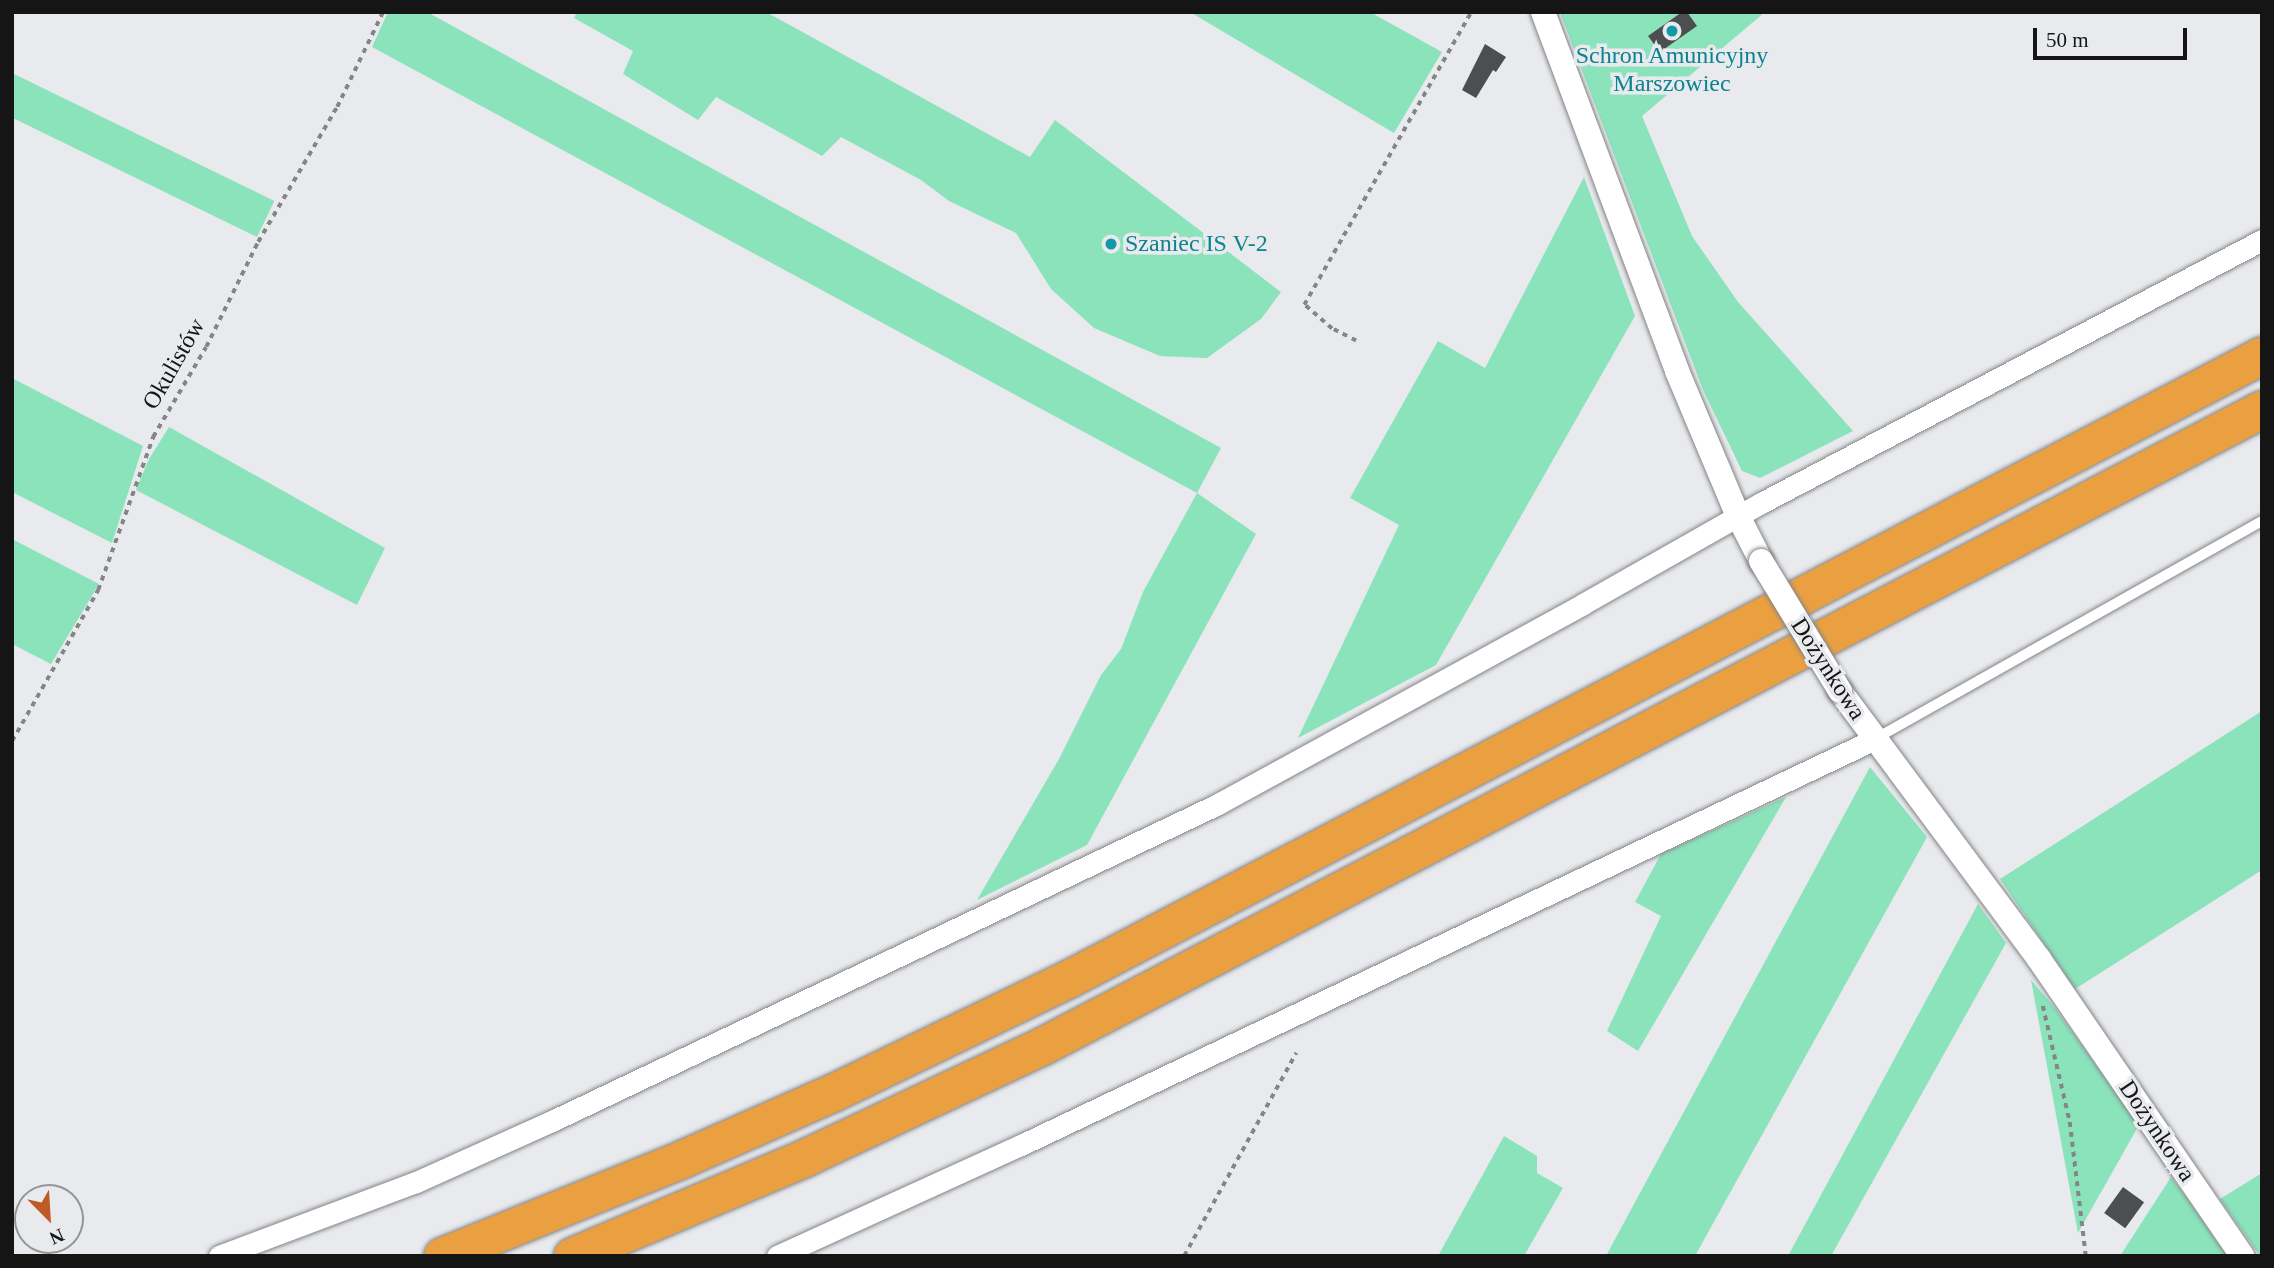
<!DOCTYPE html>
<html>
<head>
<meta charset="utf-8">
<style>
	body { margin:0 }
	#map { position:relative; width:2274px; height:1268px; overflow:hidden; background:#e8eaed; font-family:Georgia,serif }
	div>[style] { position:absolute }
	.green>* { inset:0; background:#8be3bc; transform-origin:0 0 }
	.building>* { inset:0; background:#4c4e50; transform-origin:0 0 }
	.path>* { height:3.5px; margin-top:-1.75px; transform-origin:0; background:repeating-linear-gradient(90deg,#848587 0 5px,transparent 0 10px) }
	.roads { filter:drop-shadow(0 0 2px #838487) drop-shadow(0 0 2px #838487) }
	.service>* { height:10px; margin:-5px; padding:0 5px; transform-origin:5px; border-radius:5px; background:#fff }
	.minor>* { height:21px; margin:-10.5px; padding:0 10.5px; transform-origin:10.5px; border-radius:10.5px; background:#fff }
	.tertiary>* { height:24px; margin:-12px; padding:0 12px; transform-origin:12px; border-radius:12px; background:#fff }
	.motorway>* { height:37px; margin:-18.5px; padding:0 18.5px; transform-origin:18.5px; border-radius:18.5px; background:#eaa041 }
	.bridges { filter:drop-shadow(0 0 2px #838487) drop-shadow(0 0 2px #838487) }
	.tertiary-bridge>* { height:24px; margin:-12px; padding:0 12px; transform-origin:12px; border-radius:12px; background:#fff }
	.dots>* { width:19px; height:19px; translate:-50% -50%; box-sizing:border-box; border:4px solid #e8eaed; border-radius:50% }
	span { translate:-50% -50%; white-space:nowrap; text-align:center; line-height:1.15; -webkit-text-stroke:7px #e8eaed; paint-order:stroke }
	.culture-label { font-size:24px; color:#0d838f }
	.left { translate:0 -50%; text-align:left }
	.street-label { font-size:24px; color:#151516 }
	.frame { position:absolute; inset:0; border:14px solid #151516; pointer-events:none }
	.north { position:absolute; left:14px; top:1184px; width:70px; height:70px; box-sizing:border-box; background:#e8eaed; border:2px solid #949597; border-radius:50%; rotate:156deg; font-size:19px; font-weight:700; line-height:28px; text-align:center; color:#151516 }
	.north::after { content:''; display:block; margin:auto; width:24px; height:32px; background:#be5a23; clip-path:polygon(50% 0,100% 100%,50% 72%,0 100%) }
	.scale { position:absolute; left:2033px; top:28px; width:154px; height:32px; box-sizing:border-box; border:4px solid #151516; border-top:0; padding-left:9px; font-size:21px; line-height:24px; white-space:nowrap; color:#151516; -webkit-text-stroke:5px #e8eaed; paint-order:stroke }
</style>
</head>
<body>
<div id="map">
	<div class="green">
		<div style="clip-path:polygon(388px 12px,427px 12px,1221px 448px,1197px 493px,1256px 534px,1087px 845px,977px 900px,1059px 759px,1101px 675px,1121px 649px,1143px 592px,1197px 493px,372px 47px)"></div>
		<div style="clip-path:polygon(577px 12px,766px 12px,1030px 157px,1055px 120px,1281px 292px,1261px 319px,1207px 358px,1160px 356px,1094px 328px,1051px 289px,1016px 233px,949px 201px,921px 180px,841px 137px,822px 156px,716px 97px,698px 120px,623px 74px,633px 51px,574px 18px)"></div>
		<div style="clip-path:polygon(1190px 12px,1370px 12px,1442px 52px,1394px 133px)"></div>
		<div style="clip-path:polygon(1560px 12px,1765px 12px,1642px 116px,1692px 236px,1738px 302px,1853px 431px,1760px 478px,1742px 471px,1703px 390px)"></div>
		<div style="left:12px;top:73px;width:292px;height:40px;rotate:26deg"></div>
		<div style="clip-path:polygon(1584px 177px,1635px 316px,1436px 665px,1298px 738px,1399px 525px,1350px 498px,1438px 341px,1485px 368px)"></div>
		<div style="clip-path:polygon(12px 378px,143px 446px,112px 543px,12px 492px)"></div>
		<div style="clip-path:polygon(169px 427px,385px 548px,357px 605px,136px 490px,149px 459px)"></div>
		<div style="clip-path:polygon(12px 539px,99px 584px,51px 664px,12px 644px)"></div>
		<div style="clip-path:polygon(2262px 711px,2262px 870px,2075px 989px,2000px 879px)"></div>
		<div style="clip-path:polygon(1870px 767px,1927px 837px,1695px 1256px,1606px 1256px)"></div>
		<div style="clip-path:polygon(1786px 797px,1638px 1051px,1607px 1031px,1661px 916px,1635px 902px,1661px 854px)"></div>
		<div style="clip-path:polygon(1978px 904px,2006px 943px,1831px 1256px,1788px 1256px)"></div>
		<div style="clip-path:polygon(2031px 980px,2055px 1008px,2139px 1125px,2078px 1233px)"></div>
		<div style="clip-path:polygon(1504px 1136px,1537px 1156px,1537px 1173px,1563px 1188px,1524px 1256px,1438px 1256px)"></div>
		<div style="clip-path:polygon(2262px 1173px,2262px 1256px,2260px 1256px,2220px 1199px)"></div>
		<div style="clip-path:polygon(2171px 1177px,2189px 1201px,2227px 1256px,2120px 1256px)"></div>
	</div>
	<div class="building">
		<div style="clip-path:polygon(1682px 12px,1687px 12px,1697px 26px,1660px 52px,1648px 36px)"></div>
		<div style="clip-path:polygon(1485px 44px,1506px 57px,1496px 72px,1493px 70px,1476px 98px,1462px 90px)"></div>
		<div style="left:2123px;top:1187px;width:26px;height:32px;rotate:36deg"></div>
	</div>
	<div class="path">
		<div style="left:1356px;top:341px;width:27px;rotate:-153deg"></div>
		<div style="left:1332px;top:329px;width:37px;rotate:-139deg"></div>
		<div style="left:1304px;top:305px;width:337px;rotate:-60.3deg"></div>
		<div style="left:12px;top:741px;width:174px;rotate:-60.3deg"></div>
		<div style="left:98px;top:590px;width:163px;rotate:-70.2deg"></div>
		<div style="left:153px;top:437px;width:104px;rotate:-59.5deg"></div>
		<div style="left:206px;top:347px;width:117px;rotate:-63.7deg"></div>
		<div style="left:258px;top:242px;width:156px;rotate:-59.7deg"></div>
		<div style="left:337px;top:107px;width:106px;rotate:-64.2deg"></div>
		<div style="left:2043px;top:1006px;width:119px;rotate:76.9deg"></div>
		<div style="left:2070px;top:1122px;width:135px;rotate:83.2deg"></div>
		<div style="left:1184px;top:1256px;width:232px;rotate:-61.1deg"></div>
	</div>
	<div class="roads">
		<div class="service">
			<div style="left:1875px;top:739px;width:444px;rotate:-29.4deg"></div>
		</div>
		<div class="minor">
			<div style="left:219px;top:1256px;width:210px;rotate:-20.6deg"></div>
			<div style="left:416px;top:1182px;width:149px;rotate:-24.2deg"></div>
			<div style="left:552px;top:1121px;width:738px;rotate:-25.45deg"></div>
			<div style="left:1218px;top:804px;width:416px;rotate:-28.7deg"></div>
			<div style="left:1583px;top:604px;width:205px;rotate:-29.6deg"></div>
			<div style="left:1761px;top:503px;width:566px;rotate:-27.7deg"></div>
			<div style="left:777px;top:1256px;width:268px;rotate:-24.5deg"></div>
			<div style="left:1021px;top:1145px;width:946px;rotate:-25.43deg"></div>
		</div>
		<div class="tertiary">
			<div style="left:1543px;top:12px;width:383px;rotate:69.5deg"></div>
			<div style="left:1677px;top:371px;width:157px;rotate:67.2deg"></div>
			<div style="left:1738px;top:516px;width:51px;rotate:62.9deg"></div>
			<div style="left:1840px;top:691px;width:334px;rotate:53.4deg"></div>
			<div style="left:2039px;top:959px;width:360px;rotate:55.6deg"></div>
		</div>
		<div class="motorway">
			<div style="left:442px;top:1256px;width:259px;rotate:-22deg"></div>
			<div style="left:682px;top:1159px;width:166px;rotate:-23.8deg"></div>
			<div style="left:834px;top:1092px;width:262px;rotate:-25.8deg"></div>
			<div style="left:1070px;top:978px;width:1345px;rotate:-27.59deg"></div>
			<div style="left:572px;top:1256px;width:252px;rotate:-22.9deg"></div>
			<div style="left:804px;top:1158px;width:263px;rotate:-25.2deg"></div>
			<div style="left:1042px;top:1046px;width:1376px;rotate:-27.57deg"></div>
		</div>
	</div>
	<div class="bridges">
		<div class="tertiary-bridge">
			<div style="left:1761px;top:561px;width:152px;rotate:58.7deg"></div>
		</div>
	</div>
	<div class="dots">
		<div style="left:1672px;top:31px;background:#0f9aa8"></div>
		<div style="left:1111px;top:244px;background:#0f9aa8"></div>
	</div>
	<div class="culture-label">
		<span style="left:1672px;top:70px">Schron Amunicyjny<br>Marszowiec</span>
		<span class="left" style="left:1125px;top:244px">Szaniec IS V-2</span>
	</div>
	<div class="street-label">
		<span style="left:174px;top:364px;rotate:-60deg">Okulistów</span>
		<span style="left:1828px;top:669px;rotate:57deg">Dożynkowa</span>
		<span style="left:2157px;top:1131px;rotate:56deg">Dożynkowa</span>
	</div>
	<div class="frame"></div>
	<div class="north">N</div>
	<div class="scale">50 m</div>
</div>
</body>
</html>
